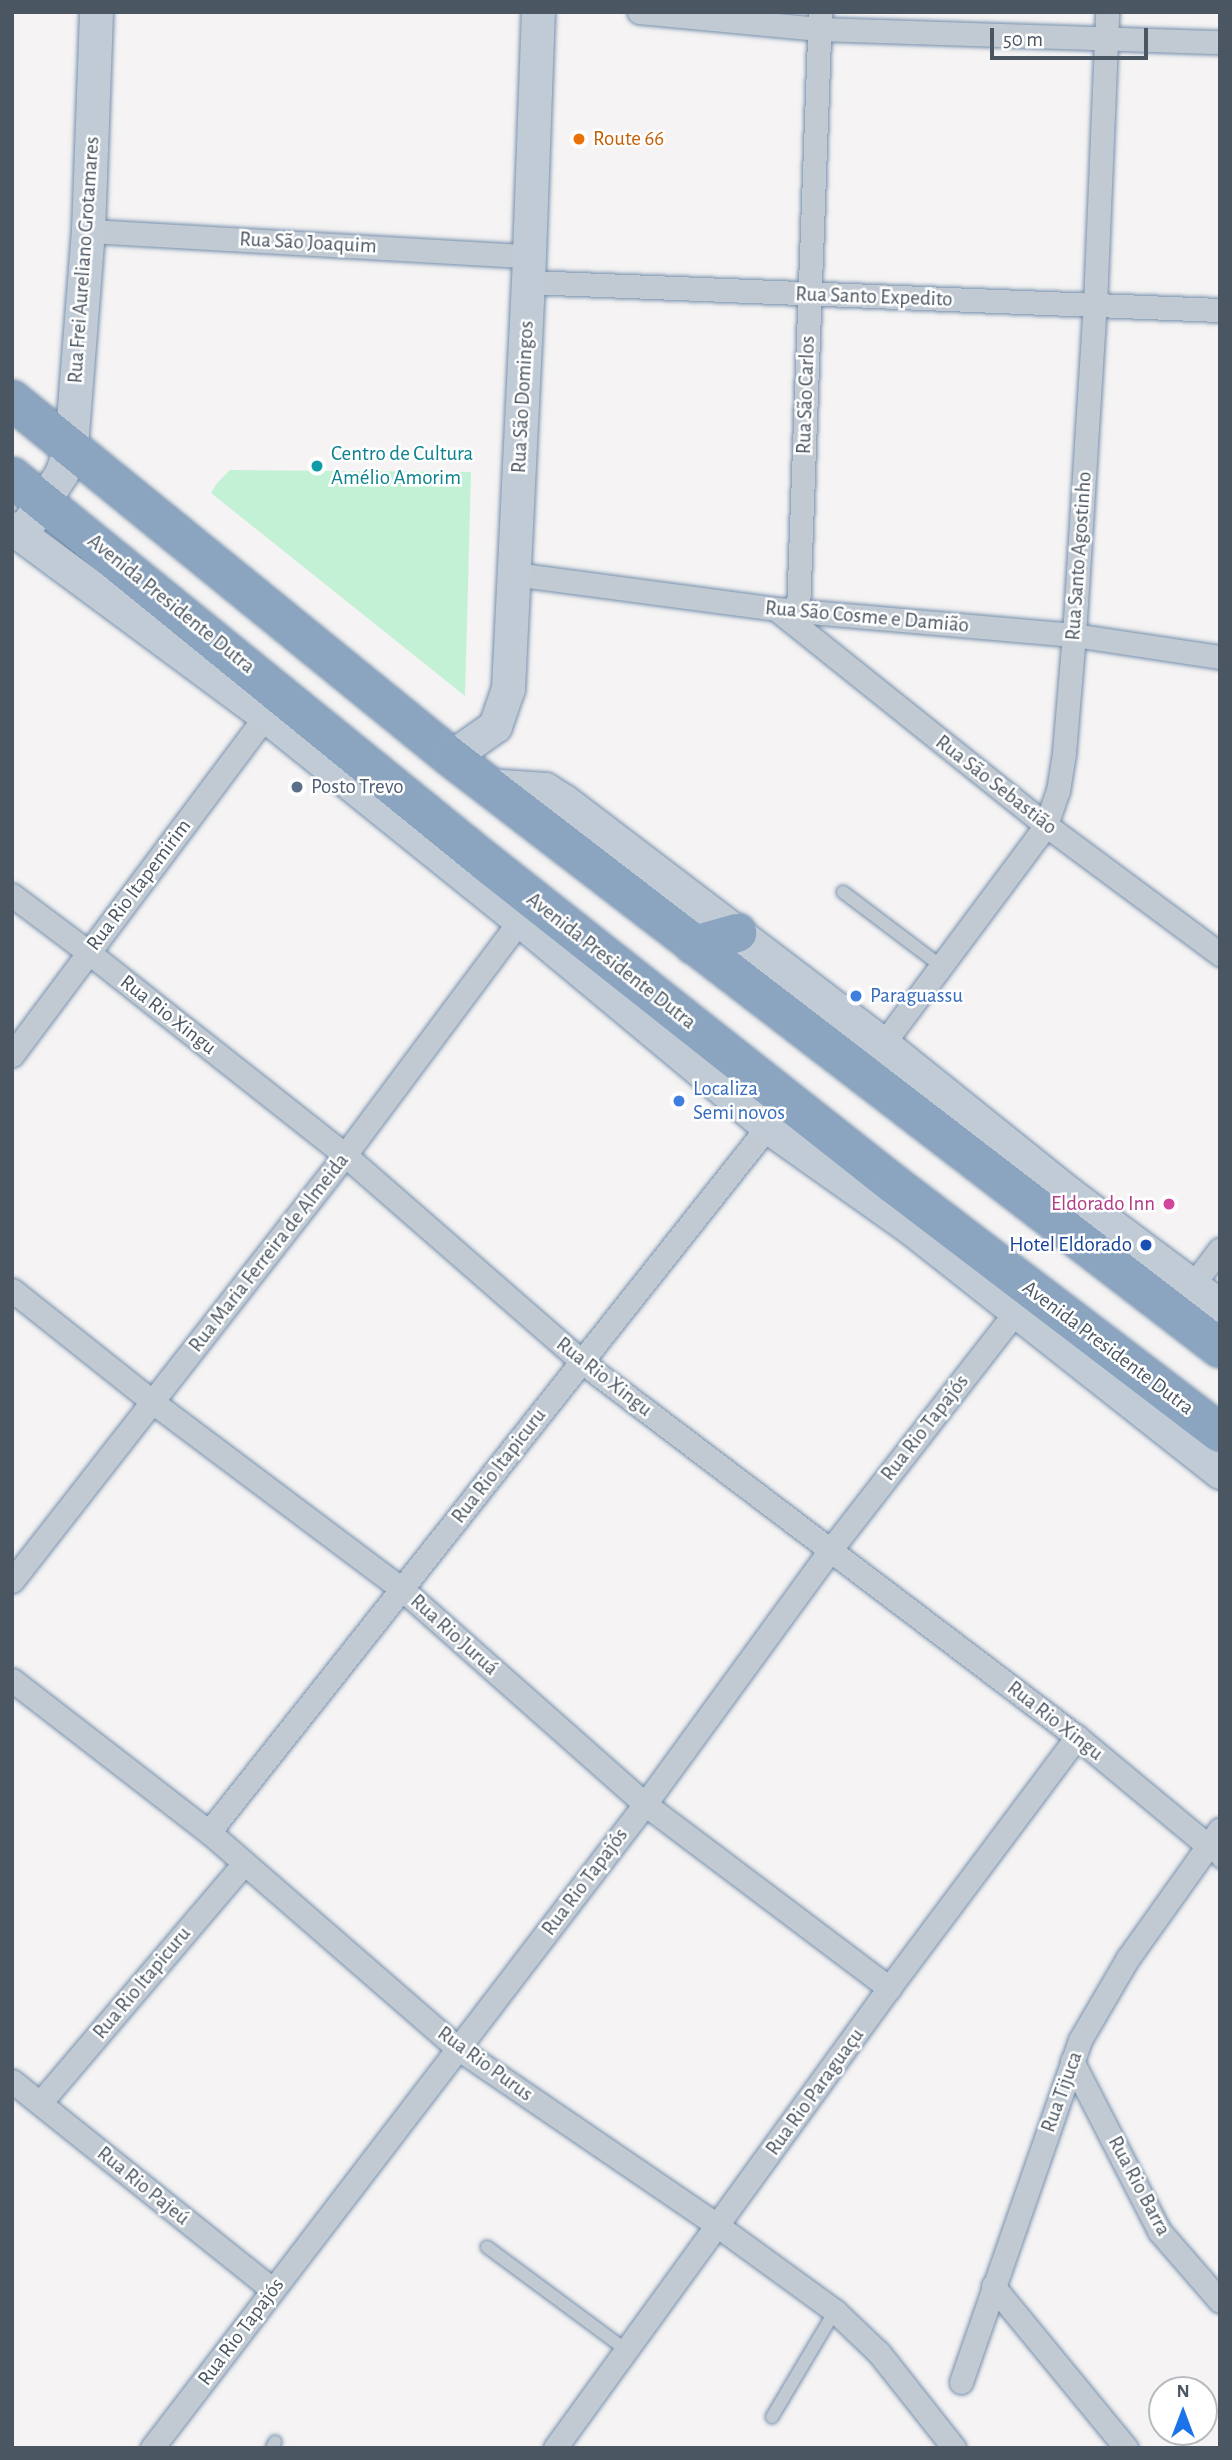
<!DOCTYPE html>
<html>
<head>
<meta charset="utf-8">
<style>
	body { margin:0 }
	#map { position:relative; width:1232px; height:2460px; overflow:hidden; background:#f5f3f3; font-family:"Alegreya Sans",sans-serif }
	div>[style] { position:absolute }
	.green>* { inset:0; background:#c3f1d5 }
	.roads { filter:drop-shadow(0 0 2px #7690ad) drop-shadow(0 0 2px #7690ad) }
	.lane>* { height:12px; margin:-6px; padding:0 6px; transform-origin:6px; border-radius:6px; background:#c1cad2 }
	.street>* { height:23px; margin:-11.5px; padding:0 11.5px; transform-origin:11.5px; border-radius:11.5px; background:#c1cad2 }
	.secondary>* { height:33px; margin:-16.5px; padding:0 16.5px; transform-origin:16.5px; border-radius:16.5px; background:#c1cbd6 }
	.highway>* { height:38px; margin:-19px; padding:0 19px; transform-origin:19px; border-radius:19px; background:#8ba5c1 }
	.dots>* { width:19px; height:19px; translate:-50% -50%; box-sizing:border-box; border:4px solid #fff; border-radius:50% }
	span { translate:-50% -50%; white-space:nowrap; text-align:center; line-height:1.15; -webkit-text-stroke:5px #fff; paint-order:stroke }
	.food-label { font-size:21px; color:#c56008 }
	.left { translate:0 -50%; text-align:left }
	.street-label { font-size:21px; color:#4a5661 }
	.culture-label { font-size:21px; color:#0d838f }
	.service-label { font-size:21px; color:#4e5e75 }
	.shop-label { font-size:21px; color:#366cbe }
	.hotel-label { font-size:21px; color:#b23c85 }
	.right { translate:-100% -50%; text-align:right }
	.transit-label { font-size:21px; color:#164399 }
	.frame { position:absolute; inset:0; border:14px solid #4a5661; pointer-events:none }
	.north { position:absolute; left:1148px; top:2376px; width:70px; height:70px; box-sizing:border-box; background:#fff; border:2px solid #b7bbc0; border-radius:50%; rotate:0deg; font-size:19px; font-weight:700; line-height:28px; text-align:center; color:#4a5661 }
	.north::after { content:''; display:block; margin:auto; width:24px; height:32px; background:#1a73e8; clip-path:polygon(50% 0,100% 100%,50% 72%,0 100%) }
	.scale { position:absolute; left:990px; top:28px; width:158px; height:32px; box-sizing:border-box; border:4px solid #4a5661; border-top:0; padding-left:9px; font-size:21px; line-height:24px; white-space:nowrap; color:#4a5661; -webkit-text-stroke:5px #fff; paint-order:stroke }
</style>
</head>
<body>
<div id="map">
	<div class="green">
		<div style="clip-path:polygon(230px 470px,471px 472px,465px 696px,211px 493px,217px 483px)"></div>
	</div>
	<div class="roads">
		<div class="lane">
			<div style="left:843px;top:892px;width:123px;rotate:37.1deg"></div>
			<div style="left:1207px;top:1845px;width:21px;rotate:53deg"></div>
			<div style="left:487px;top:2247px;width:173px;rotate:36.5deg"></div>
			<div style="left:772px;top:2417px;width:123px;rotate:-59.3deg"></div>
			<div style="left:272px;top:2448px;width:7px;rotate:-63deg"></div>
		</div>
		<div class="street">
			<div style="left:639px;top:12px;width:181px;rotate:5.4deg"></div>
			<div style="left:819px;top:29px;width:401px;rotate:1.9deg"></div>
			<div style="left:88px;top:231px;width:441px;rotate:3.3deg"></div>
			<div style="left:528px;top:282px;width:693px;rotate:2.32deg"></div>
			<div style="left:514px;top:574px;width:264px;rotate:7.6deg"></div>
			<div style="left:776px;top:609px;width:299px;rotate:5deg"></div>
			<div style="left:1074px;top:635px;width:148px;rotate:8.6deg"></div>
			<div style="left:776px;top:609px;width:346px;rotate:38.7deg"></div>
			<div style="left:1046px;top:825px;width:217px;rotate:36.6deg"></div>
			<div style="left:798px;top:611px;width:599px;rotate:-87.9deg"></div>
			<div style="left:12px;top:895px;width:95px;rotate:36.9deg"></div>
			<div style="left:88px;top:952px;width:328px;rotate:38.3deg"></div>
			<div style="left:345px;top:1155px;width:315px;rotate:41.1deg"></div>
			<div style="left:582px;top:1362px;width:621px;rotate:37.15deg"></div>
			<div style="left:1077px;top:1737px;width:169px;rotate:39.7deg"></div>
			<div style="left:883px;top:1044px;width:273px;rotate:-53.3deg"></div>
			<div style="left:1046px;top:825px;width:36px;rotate:-71deg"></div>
			<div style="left:1058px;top:791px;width:38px;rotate:-81deg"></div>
			<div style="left:1064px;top:753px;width:118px;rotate:-85.2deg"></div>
			<div style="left:1074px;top:635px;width:332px;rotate:-86.4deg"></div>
			<div style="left:1095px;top:304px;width:292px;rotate:-87.6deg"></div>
			<div style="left:12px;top:1055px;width:424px;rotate:-53.2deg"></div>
			<div style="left:1192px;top:1286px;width:46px;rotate:-52.9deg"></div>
			<div style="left:12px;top:1290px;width:181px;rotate:38.5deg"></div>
			<div style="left:154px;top:1403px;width:310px;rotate:36.9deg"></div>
			<div style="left:402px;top:1589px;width:324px;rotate:41.5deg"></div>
			<div style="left:645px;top:1804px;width:306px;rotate:37deg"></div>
			<div style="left:12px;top:1581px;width:541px;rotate:-51.99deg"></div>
			<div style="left:345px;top:1155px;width:293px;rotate:-53.3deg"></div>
			<div style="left:12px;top:1680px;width:249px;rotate:37.7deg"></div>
			<div style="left:209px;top:1832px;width:331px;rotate:41deg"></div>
			<div style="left:459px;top:2049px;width:314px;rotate:34.3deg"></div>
			<div style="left:718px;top:2226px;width:145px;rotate:36deg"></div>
			<div style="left:835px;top:2311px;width:61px;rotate:43.7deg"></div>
			<div style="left:879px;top:2353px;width:121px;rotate:51.7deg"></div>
			<div style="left:209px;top:1832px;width:913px;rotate:-51.62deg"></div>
			<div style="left:1072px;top:2061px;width:192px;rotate:62.8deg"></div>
			<div style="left:1160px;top:2232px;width:91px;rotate:49deg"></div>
			<div style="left:12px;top:2081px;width:334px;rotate:38.7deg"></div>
			<div style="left:40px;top:2103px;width:315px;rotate:-49.6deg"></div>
			<div style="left:993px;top:2286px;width:210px;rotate:50.6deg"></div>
			<div style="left:961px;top:2382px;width:362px;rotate:-70.8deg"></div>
			<div style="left:1080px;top:2040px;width:95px;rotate:-59.7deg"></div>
			<div style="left:1128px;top:1958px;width:158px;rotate:-54.5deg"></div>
			<div style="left:152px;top:2448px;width:811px;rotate:-52.56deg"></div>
			<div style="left:645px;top:1804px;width:316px;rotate:-53.9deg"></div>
			<div style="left:831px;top:1549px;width:299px;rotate:-52.1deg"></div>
			<div style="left:555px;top:2448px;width:568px;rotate:-54.02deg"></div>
			<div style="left:889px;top:1988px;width:314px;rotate:-53.2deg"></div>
		</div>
		<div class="secondary">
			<div style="left:29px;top:522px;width:58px;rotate:-56.3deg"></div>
			<div style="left:61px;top:474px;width:30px;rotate:-70deg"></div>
			<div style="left:71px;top:446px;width:216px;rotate:-85.5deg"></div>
			<div style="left:88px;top:231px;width:219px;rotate:-87.9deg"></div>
			<div style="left:12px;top:528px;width:316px;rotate:36.5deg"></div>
			<div style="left:266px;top:716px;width:326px;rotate:38.8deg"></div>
			<div style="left:520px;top:920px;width:322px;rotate:39.8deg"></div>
			<div style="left:767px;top:1126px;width:176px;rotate:35.3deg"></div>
			<div style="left:911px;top:1228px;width:394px;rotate:38.3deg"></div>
			<div style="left:451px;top:757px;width:54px;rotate:-35.2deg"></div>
			<div style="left:495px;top:726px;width:39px;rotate:-71deg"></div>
			<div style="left:508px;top:689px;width:407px;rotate:-87.2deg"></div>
			<div style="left:528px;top:282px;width:270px;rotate:-87.9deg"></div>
			<div style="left:487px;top:785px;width:58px;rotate:3.9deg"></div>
			<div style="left:545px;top:789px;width:22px;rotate:32deg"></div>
			<div style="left:564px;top:801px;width:401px;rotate:37.3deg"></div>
			<div style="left:883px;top:1044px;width:241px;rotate:38.8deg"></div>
			<div style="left:1071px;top:1195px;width:186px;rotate:36.7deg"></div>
		</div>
		<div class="highway">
			<div style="left:12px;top:400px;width:566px;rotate:39.12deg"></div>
			<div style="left:451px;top:757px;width:970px;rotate:37.54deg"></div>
			<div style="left:12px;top:477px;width:612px;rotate:39.1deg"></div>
			<div style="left:487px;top:863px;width:518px;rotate:38.33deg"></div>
			<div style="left:893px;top:1184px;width:411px;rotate:37.3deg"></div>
			<div style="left:694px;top:945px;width:45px;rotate:-15.6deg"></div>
		</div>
	</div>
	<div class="dots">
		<div style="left:579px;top:139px;background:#e8710a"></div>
		<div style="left:317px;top:466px;background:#0f9aa8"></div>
		<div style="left:297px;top:787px;background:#5c6f8a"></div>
		<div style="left:856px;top:996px;background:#3f7fe0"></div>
		<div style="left:679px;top:1101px;background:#3f7fe0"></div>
		<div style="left:1169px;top:1204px;background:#d1479c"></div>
		<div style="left:1146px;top:1245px;background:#1a4fb4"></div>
	</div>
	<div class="food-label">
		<span class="left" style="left:593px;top:139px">Route 66</span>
	</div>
	<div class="street-label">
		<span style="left:308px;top:243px;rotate:3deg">Rua São Joaquim</span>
		<span style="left:84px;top:260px;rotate:-86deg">Rua Frei Aureliano Grotamares</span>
		<span style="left:874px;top:297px;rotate:2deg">Rua Santo Expedito</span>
		<span style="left:806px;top:395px;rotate:-88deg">Rua São Carlos</span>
		<span style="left:523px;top:397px;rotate:-87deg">Rua São Domingos</span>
		<span style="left:1079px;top:556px;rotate:-86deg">Rua Santo Agostinho</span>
		<span style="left:171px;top:604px;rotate:39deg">Avenida Presidente Dutra</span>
		<span style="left:867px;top:617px;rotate:5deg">Rua São Cosme e Damião</span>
		<span style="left:996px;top:785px;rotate:38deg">Rua São Sebastião</span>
		<span style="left:139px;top:885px;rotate:-53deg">Rua Rio Itapemirim</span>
		<span style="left:611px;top:961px;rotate:38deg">Avenida Presidente Dutra</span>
		<span style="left:168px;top:1015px;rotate:38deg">Rua Rio Xingu</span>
		<span style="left:269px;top:1253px;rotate:-52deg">Rua Maria Ferreira de Almeida</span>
		<span style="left:1108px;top:1348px;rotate:37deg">Avenida Presidente Dutra</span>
		<span style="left:604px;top:1377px;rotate:38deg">Rua Rio Xingu</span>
		<span style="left:925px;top:1428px;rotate:-52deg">Rua Rio Tapajós</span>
		<span style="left:499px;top:1466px;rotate:-52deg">Rua Rio Itapicuru</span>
		<span style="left:454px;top:1635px;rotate:42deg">Rua Rio Juruá</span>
		<span style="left:1055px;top:1721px;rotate:38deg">Rua Rio Xingu</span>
		<span style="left:585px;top:1882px;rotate:-53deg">Rua Rio Tapajós</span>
		<span style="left:142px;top:1983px;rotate:-50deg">Rua Rio Itapicuru</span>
		<span style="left:485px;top:2064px;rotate:36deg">Rua Rio Purus</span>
		<span style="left:815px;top:2092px;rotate:-54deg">Rua Rio Paraguaçu</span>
		<span style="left:1062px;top:2092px;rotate:-70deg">Rua Tijuca</span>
		<span style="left:143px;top:2186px;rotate:39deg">Rua Rio Pajeú</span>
		<span style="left:1139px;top:2186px;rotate:62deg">Rua Rio Barra</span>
		<span style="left:241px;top:2332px;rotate:-53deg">Rua Rio Tapajós</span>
	</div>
	<div class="culture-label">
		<span class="left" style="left:331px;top:466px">Centro de Cultura<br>Amélio Amorim</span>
	</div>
	<div class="service-label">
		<span class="left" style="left:311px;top:787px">Posto Trevo</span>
	</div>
	<div class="shop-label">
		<span class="left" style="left:870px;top:996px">Paraguassu</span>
		<span class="left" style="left:693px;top:1101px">Localiza<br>Semi novos</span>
	</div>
	<div class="hotel-label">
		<span class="right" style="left:1155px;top:1204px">Eldorado Inn</span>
	</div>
	<div class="transit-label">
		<span class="right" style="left:1132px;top:1245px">Hotel Eldorado</span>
	</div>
	<div class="frame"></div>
	<div class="north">N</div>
	<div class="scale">50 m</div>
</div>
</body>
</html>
